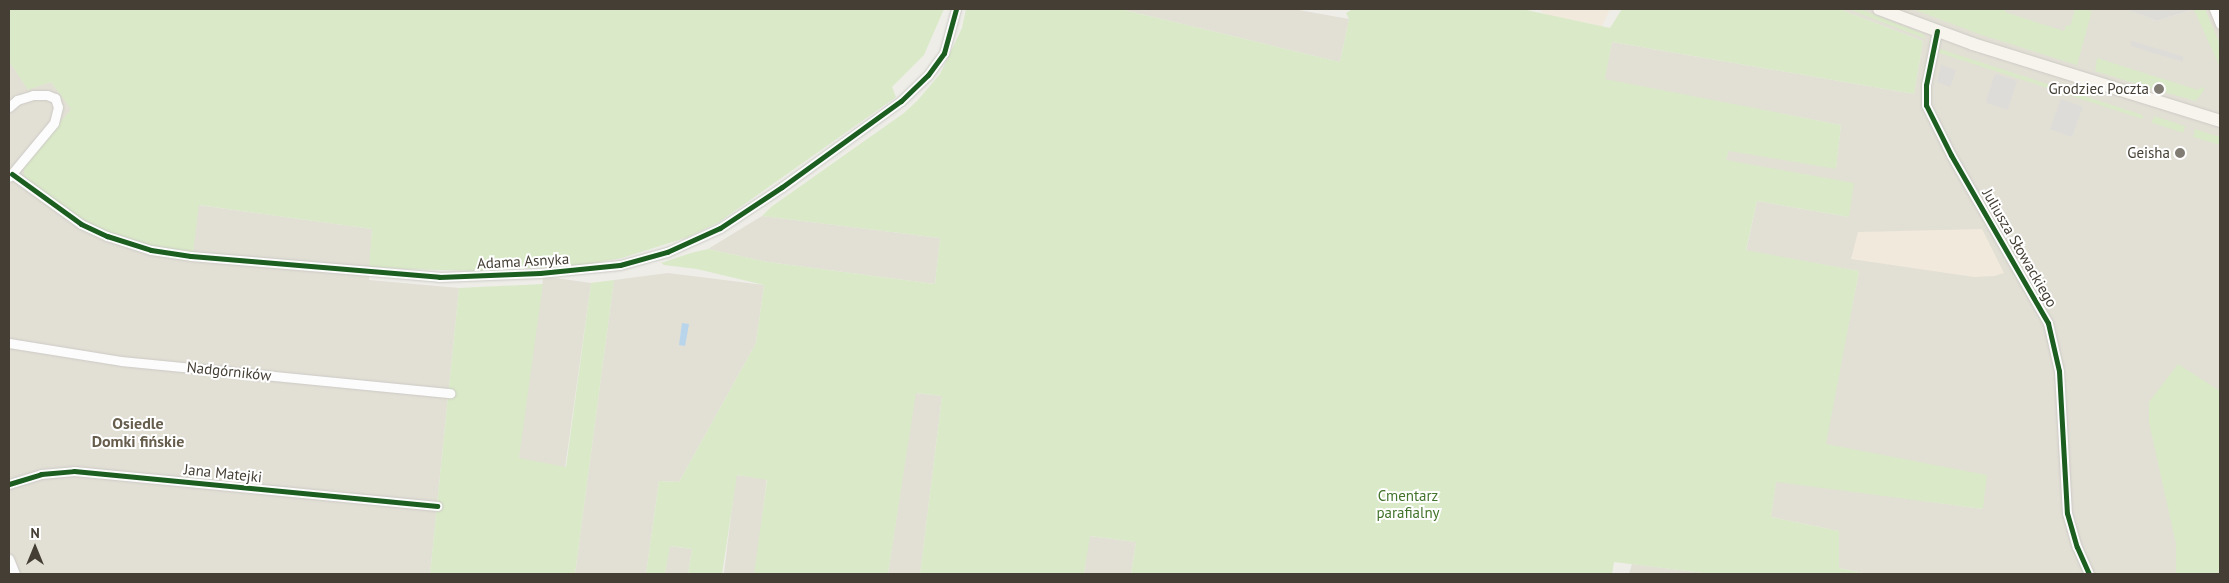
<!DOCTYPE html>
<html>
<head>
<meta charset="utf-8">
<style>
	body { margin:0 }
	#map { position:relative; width:2229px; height:583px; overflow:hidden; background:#eeede8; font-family:"PT Sans",sans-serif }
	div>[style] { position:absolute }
	.residential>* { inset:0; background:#e2dfd5; transform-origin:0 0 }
	.commercial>* { inset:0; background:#f1e9db }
	.industrial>* { inset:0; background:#dedcd6 }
	.green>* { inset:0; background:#dae9c8; transform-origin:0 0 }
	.parking>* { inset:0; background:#dddcd8; transform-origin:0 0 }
	.water>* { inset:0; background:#b9d5ec }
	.roads { filter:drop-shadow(0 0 1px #cccac5) drop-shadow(0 0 1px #cccac5) }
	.street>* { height:9px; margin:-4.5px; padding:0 4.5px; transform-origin:4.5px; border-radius:4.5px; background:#fcfcfc }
	.secondary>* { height:12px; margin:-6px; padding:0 6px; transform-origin:6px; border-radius:6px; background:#f6f4ed }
	.cycleway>* { height:5px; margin:-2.5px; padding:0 2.5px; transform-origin:2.5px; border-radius:2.5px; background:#1b5e20 }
	.dots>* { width:14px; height:14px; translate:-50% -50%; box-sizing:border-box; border:2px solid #fff; border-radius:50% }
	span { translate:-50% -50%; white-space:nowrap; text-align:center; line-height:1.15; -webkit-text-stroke:4px #fff; paint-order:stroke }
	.poi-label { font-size:15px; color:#443e34 }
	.right { translate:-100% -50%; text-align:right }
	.street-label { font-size:15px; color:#443e34 }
	.park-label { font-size:15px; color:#42732a }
	.neighbourhood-label { font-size:16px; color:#665d4c; font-weight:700 }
	.frame { position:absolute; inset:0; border:10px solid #443e34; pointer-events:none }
	.north { position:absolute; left:10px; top:523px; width:50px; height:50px; -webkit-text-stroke:4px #fff; paint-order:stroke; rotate:0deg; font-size:14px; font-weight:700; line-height:20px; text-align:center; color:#443e34 }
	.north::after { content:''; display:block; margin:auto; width:18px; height:22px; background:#443e34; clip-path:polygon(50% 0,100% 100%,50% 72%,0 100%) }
</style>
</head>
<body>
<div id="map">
	<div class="residential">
		<div style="clip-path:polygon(1120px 9px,1293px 9px,1349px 19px,1340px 62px)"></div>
		<div style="clip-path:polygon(1839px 9px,2126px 9px,2157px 21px,2194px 9px,2220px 9px,2220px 574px,1868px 574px,1839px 568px,1839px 531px,1771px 517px,1776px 481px,1983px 509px,1825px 444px,1859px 271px,1746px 251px,1757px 201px,1849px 217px,1726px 160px,1729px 150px,1836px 168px,1841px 125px,1604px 80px,1612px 42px,1914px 94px,1923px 41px)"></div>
		<div style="clip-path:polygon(9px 61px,28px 89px,51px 82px,72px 109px,24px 168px,193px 252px,198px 205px,372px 229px,369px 280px,459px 288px,430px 574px,9px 574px)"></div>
		<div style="clip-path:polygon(762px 216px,940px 238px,935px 284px,768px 262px,708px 249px)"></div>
		<div style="clip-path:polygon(668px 273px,764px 285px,756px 343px,679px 482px,659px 481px,646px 574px,575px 574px,614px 280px)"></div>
		<div style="left:591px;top:283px;width:186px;height:48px;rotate:98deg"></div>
		<div style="clip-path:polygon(915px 393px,942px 396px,920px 574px,888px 574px)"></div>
		<div style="left:736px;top:475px;width:31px;height:100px;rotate:7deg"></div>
		<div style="clip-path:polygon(1089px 536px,1136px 542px,1131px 574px,1084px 574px)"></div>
		<div style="clip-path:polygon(669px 546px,692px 549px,688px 574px,665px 574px)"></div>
		<div style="clip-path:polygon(1632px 564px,1712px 574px,1629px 574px)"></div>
	</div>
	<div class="commercial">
		<div style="clip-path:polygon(1539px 9px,1610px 9px,1602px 26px,1546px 15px)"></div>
		<div style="clip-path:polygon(1982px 229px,2004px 273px,1994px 276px,1974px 277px,1851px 259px,1858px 232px)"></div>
	</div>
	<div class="industrial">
		<div style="clip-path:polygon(2126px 9px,2194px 9px,2157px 21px)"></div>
	</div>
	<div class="green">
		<div style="clip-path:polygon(9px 9px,944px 9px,924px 55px,892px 87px,896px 97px,719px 222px,688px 237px,622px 258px,584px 265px,479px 271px,369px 268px,372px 229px,199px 205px,193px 253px,145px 245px,101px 230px,61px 206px,24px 176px,24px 168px,71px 109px,51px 82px,28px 90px,9px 61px)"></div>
		<div style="clip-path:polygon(966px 9px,1120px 9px,1340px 62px,1349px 19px,1346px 13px,1353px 9px,1522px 9px,1610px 28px,1622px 9px,1839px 9px,1923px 41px,1914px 94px,1612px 42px,1605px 79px,1841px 125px,1836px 169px,1729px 151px,1726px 160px,1854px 183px,1849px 217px,1757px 201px,1746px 250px,1859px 271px,1826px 444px,1987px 475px,1983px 509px,1776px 482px,1771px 517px,1839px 531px,1839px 568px,1868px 574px,1712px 574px,1614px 562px,1612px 574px,1131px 574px,1136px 542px,1090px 536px,1084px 574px,920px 574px,942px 396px,916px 393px,888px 574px,754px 574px,767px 480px,737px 475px,722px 574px,688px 574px,692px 549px,670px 546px,665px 574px,646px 574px,659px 481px,679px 482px,756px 343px,764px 285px,697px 269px,664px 265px,661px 263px,691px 253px,708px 249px,768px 262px,935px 284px,940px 238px,762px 216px,771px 207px,904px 113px,917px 101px,940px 74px,962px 28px)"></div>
		<div style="clip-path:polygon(1848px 9px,1860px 9px,1923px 34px,1926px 39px)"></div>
		<div style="clip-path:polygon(1913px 9px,2006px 9px,2005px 12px,2064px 31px,2066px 25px,2070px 26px,2075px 9px,2092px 11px,2077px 65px,1976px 33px)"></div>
		<div style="clip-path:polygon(2197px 9px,2205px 9px,2220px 45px,2220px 67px,2194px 10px)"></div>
		<div style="left:1940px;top:49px;width:214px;height:4px;rotate:18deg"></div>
		<div style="clip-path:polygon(2097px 58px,2198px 90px,2201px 87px,2205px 89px,2196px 101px,2164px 92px,2165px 89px,2154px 85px,2153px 89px,2095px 71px)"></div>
		<div style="left:2154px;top:116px;width:33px;height:7px;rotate:18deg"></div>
		<div style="clip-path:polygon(2195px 129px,2220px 137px,2220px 145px,2193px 137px)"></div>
		<div style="clip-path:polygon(614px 280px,575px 574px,430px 574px,459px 288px,543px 284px,519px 458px,566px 467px,591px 283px)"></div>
		<div style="clip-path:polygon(2178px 364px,2220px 391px,2220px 574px,2176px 574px,2176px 544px,2149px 423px,2149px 402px)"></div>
	</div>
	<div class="parking">
		<div style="left:2132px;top:41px;width:54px;height:5px;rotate:17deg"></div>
		<div style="clip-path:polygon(1941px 65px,1956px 70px,1950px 87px,1937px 82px)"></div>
		<div style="left:1995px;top:74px;width:23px;height:30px;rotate:18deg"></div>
		<div style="left:2061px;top:99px;width:23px;height:32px;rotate:20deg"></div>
	</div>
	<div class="water">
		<div style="clip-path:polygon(682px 323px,689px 324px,685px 346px,679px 345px)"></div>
	</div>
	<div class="roads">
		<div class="street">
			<div style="left:2214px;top:9px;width:16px;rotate:68deg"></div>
			<div style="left:1937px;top:31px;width:55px;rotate:101.5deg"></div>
			<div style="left:1926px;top:85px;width:20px;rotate:90deg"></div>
			<div style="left:1926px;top:105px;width:56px;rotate:63.4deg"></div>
			<div style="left:1951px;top:155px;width:194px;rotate:60deg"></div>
			<div style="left:2048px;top:323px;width:49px;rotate:77.1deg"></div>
			<div style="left:2059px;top:371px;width:142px;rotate:86.8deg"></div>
			<div style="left:2067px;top:513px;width:35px;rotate:74deg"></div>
			<div style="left:2077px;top:547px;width:30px;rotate:66deg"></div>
			<div style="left:9px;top:107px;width:11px;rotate:-41deg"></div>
			<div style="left:17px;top:100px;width:17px;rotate:-17deg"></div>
			<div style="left:33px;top:95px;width:14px"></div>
			<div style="left:47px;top:95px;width:9px;rotate:21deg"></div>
			<div style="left:55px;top:98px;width:9px;rotate:72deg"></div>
			<div style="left:58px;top:107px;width:16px;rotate:104deg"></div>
			<div style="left:54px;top:123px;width:70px;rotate:129.8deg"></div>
			<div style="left:12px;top:174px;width:85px;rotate:35.9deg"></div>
			<div style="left:81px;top:224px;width:29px;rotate:25deg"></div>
			<div style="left:107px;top:236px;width:46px;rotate:17.7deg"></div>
			<div style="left:151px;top:250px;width:40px;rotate:8.5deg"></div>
			<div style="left:191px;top:256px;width:249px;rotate:4.8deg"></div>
			<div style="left:439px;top:277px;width:101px;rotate:-2.3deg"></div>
			<div style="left:540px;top:273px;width:80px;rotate:-5.7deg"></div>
			<div style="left:620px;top:265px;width:49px;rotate:-15.5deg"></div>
			<div style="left:667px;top:252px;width:58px;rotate:-24.4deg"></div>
			<div style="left:720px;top:228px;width:74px;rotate:-33.5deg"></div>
			<div style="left:782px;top:187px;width:147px;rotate:-35.9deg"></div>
			<div style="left:901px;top:101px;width:37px;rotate:-44deg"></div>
			<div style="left:928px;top:75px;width:27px;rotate:-54deg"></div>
			<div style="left:944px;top:53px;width:46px;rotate:-74.7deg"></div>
			<div style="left:9px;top:343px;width:113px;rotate:9.1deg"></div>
			<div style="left:121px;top:361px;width:331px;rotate:5.6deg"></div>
			<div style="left:9px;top:484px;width:34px;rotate:-17deg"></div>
			<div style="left:41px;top:474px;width:33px;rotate:-5deg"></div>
			<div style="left:74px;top:471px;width:365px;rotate:5.5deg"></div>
			<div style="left:9px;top:559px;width:16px;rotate:68deg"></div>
		</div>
		<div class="secondary">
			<div style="left:1879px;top:9px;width:100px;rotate:20.4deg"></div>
			<div style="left:1973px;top:44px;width:259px;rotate:17.3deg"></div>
		</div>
	</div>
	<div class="cycleway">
		<div style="left:1937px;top:31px;width:55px;rotate:101.5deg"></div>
		<div style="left:1926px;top:85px;width:20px;rotate:90deg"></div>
		<div style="left:1926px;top:105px;width:56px;rotate:63.4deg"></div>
		<div style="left:1951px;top:155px;width:194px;rotate:60deg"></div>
		<div style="left:2048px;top:323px;width:49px;rotate:77.1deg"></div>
		<div style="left:2059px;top:371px;width:142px;rotate:86.8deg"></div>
		<div style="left:2067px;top:513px;width:35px;rotate:74deg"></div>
		<div style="left:2077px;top:547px;width:30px;rotate:66deg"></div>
		<div style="left:12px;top:174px;width:85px;rotate:35.9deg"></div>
		<div style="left:81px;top:224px;width:29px;rotate:25deg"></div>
		<div style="left:107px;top:236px;width:46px;rotate:17.7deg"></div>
		<div style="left:151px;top:250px;width:40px;rotate:8.5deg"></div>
		<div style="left:191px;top:256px;width:249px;rotate:4.8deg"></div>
		<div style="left:439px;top:277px;width:101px;rotate:-2.3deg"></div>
		<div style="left:540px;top:273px;width:80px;rotate:-5.7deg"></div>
		<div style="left:620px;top:265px;width:49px;rotate:-15.5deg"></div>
		<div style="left:667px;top:252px;width:58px;rotate:-24.4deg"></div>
		<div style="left:720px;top:228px;width:74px;rotate:-33.5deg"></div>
		<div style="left:782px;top:187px;width:147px;rotate:-35.9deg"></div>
		<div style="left:901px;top:101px;width:37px;rotate:-44deg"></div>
		<div style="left:928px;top:75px;width:27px;rotate:-54deg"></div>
		<div style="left:944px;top:53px;width:46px;rotate:-74.7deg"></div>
		<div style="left:9px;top:484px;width:34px;rotate:-17deg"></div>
		<div style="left:41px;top:474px;width:33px;rotate:-5deg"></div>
		<div style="left:74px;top:471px;width:365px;rotate:5.5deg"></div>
	</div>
	<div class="dots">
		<div style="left:2159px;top:89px;background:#807b73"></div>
		<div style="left:2180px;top:153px;background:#807b73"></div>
	</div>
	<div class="poi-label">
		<span class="right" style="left:2149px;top:89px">Grodziec Poczta</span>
		<span class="right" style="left:2170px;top:153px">Geisha</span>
	</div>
	<div class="street-label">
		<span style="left:2020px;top:248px;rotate:60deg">Juliusza Słowackiego</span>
		<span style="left:523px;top:261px;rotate:-3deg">Adama Asnyka</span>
		<span style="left:229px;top:371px;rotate:6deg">Nadgórników</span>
		<span style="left:223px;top:473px;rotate:6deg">Jana Matejki</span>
	</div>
	<div class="park-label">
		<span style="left:1408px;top:504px">Cmentarz<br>parafialny</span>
	</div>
	<div class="neighbourhood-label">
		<span style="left:138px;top:432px">Osiedle<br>Domki fińskie</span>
	</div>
	<div class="frame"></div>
	<div class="north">N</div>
</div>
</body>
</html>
